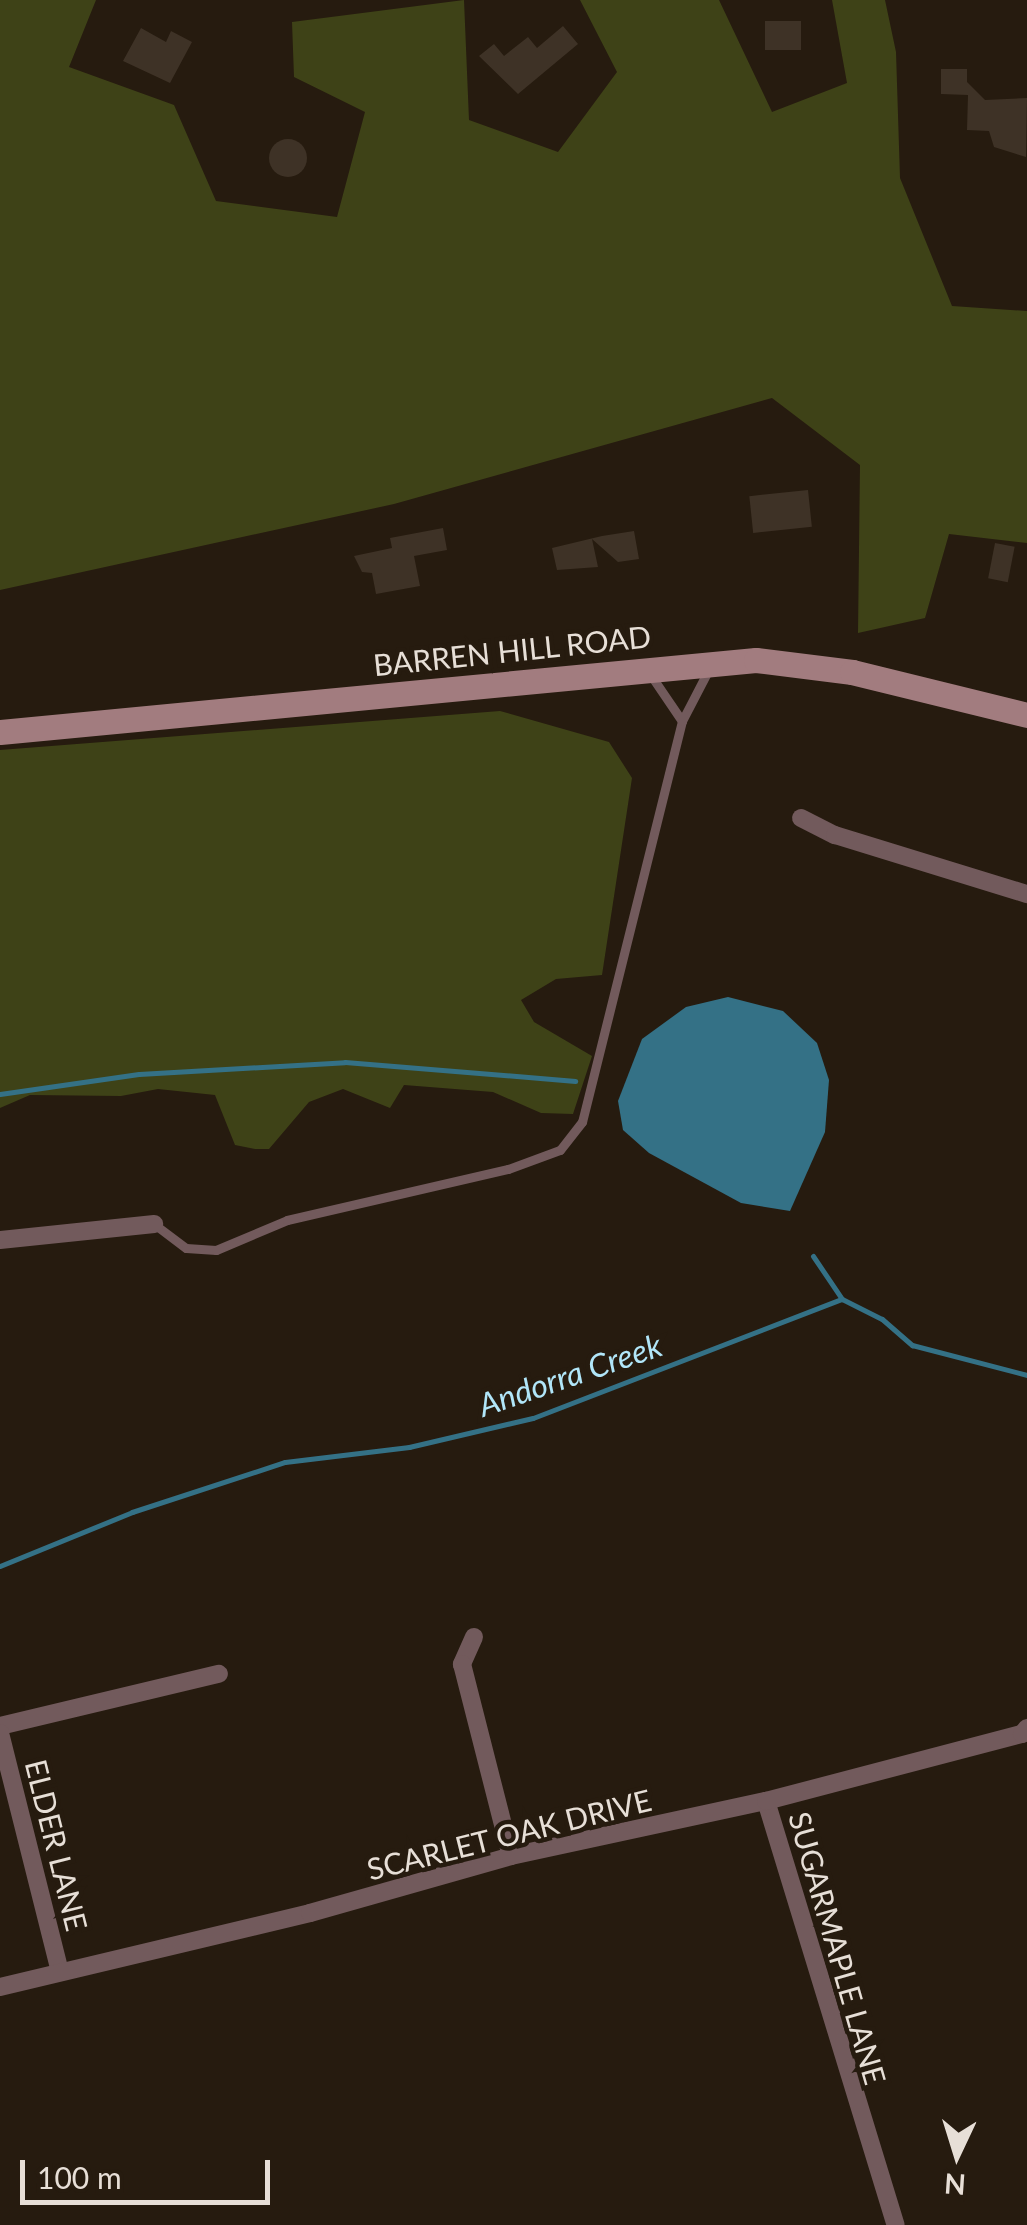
<!DOCTYPE html>
<html>
<head>
<meta charset="utf-8">
<style>
	body { margin:0 }
	#map { position:relative; width:1027px; height:2225px; overflow:hidden; background:#261b0f; font-family:Lato,sans-serif }
	div>[style] { position:absolute }
	.green>* { inset:0; background:#3e4217 }
	.water>* { inset:0; background:#347186 }
	.stream>* { height:5px; margin:-2.5px; padding:0 2.5px; transform-origin:2.5px; border-radius:2.5px; background:#347186 }
	.building>* { inset:0; background:#3e3226; transform-origin:0 0 }
	.round { border-radius:50% }
	.lane>* { height:9px; margin:-4.5px; padding:0 4.5px; transform-origin:4.5px; border-radius:4.5px; background:#725a5c }
	.street>* { height:18px; margin:-9px; padding:0 9px; transform-origin:9px; border-radius:9px; background:#725a5c }
	.secondary>* { height:25px; margin:-12.5px; padding:0 12.5px; transform-origin:12.5px; border-radius:12.5px; background:#a27c7f }
	span { translate:-50% -50%; white-space:nowrap; text-align:center; line-height:1.15; -webkit-text-stroke:9px #261b0f; paint-order:stroke }
	.street-label { font-size:30px; color:#e7dfd7 }
	.water-label { font-size:32px; color:#b1e6f9; font-style:italic }
	.north { position:absolute; left:907px; top:2105px; width:100px; height:100px; -webkit-text-stroke:8px #261b0f; paint-order:stroke; rotate:184deg; font-size:28px; font-weight:700; line-height:40px; text-align:center; color:#e7dfd7 }
	.north::after { content:''; display:block; margin:auto; width:35px; height:45px; background:#e7dfd7; clip-path:polygon(50% 0,100% 100%,50% 72%,0 100%) }
	.scale { position:absolute; left:20px; top:2160px; width:250px; height:45px; box-sizing:border-box; border:5px solid #e7dfd7; border-top:0; padding-left:12px; font-size:30px; line-height:35px; white-space:nowrap; color:#e7dfd7; -webkit-text-stroke:8px #261b0f; paint-order:stroke }
</style>
</head>
<body>
<div id="map">
	<div class="green">
		<div style="clip-path:polygon(0 0,96px 0,69px 67px,174px 105px,216px 201px,337px 217px,365px 112px,294px 77px,292px 22px,464px 0,469px 120px,558px 152px,617px 72px,580px 0,719px 0,772px 112px,847px 83px,832px 0,885px 0,896px 52px,900px 178px,952px 306px,1027px 311px,1027px 543px,949px 534px,925px 618px,858px 633px,860px 465px,772px 398px,394px 504px,0 590px)"></div>
		<div style="clip-path:polygon(500px 711px,609px 742px,632px 778px,602px 975px,556px 979px,521px 1000px,534px 1022px,592px 1056px,573px 1114px,541px 1113px,493px 1092px,404px 1085px,390px 1108px,343px 1089px,309px 1102px,269px 1149px,255px 1149px,235px 1145px,215px 1095px,158px 1089px,121px 1096px,30px 1095px,0 1108px,0 750px)"></div>
	</div>
	<div class="water">
		<div style="clip-path:polygon(728px 997px,783px 1011px,817px 1043px,829px 1080px,825px 1132px,790px 1211px,741px 1203px,649px 1153px,623px 1130px,618px 1101px,642px 1039px,686px 1007px)"></div>
	</div>
	<div class="stream">
		<div style="left:0;top:1094px;width:140px;rotate:-8.2deg"></div>
		<div style="left:139px;top:1074px;width:206px;rotate:-3.3deg"></div>
		<div style="left:345px;top:1062px;width:231px;rotate:4.7deg"></div>
		<div style="left:813px;top:1256px;width:52px;rotate:56deg"></div>
		<div style="left:0;top:1566px;width:143px;rotate:-22.2deg"></div>
		<div style="left:132px;top:1512px;width:161px;rotate:-18.1deg"></div>
		<div style="left:285px;top:1462px;width:125px;rotate:-6.9deg"></div>
		<div style="left:409px;top:1447px;width:127px;rotate:-13.2deg"></div>
		<div style="left:533px;top:1418px;width:331px;rotate:-21.1deg"></div>
		<div style="left:842px;top:1299px;width:45px;rotate:26.6deg"></div>
		<div style="left:882px;top:1319px;width:40px;rotate:41deg"></div>
		<div style="left:912px;top:1345px;width:119px;rotate:14.6deg"></div>
	</div>
	<div class="building">
		<div style="left:765px;top:21px;width:36px;height:29px"></div>
		<div style="clip-path:polygon(563px 26px,578px 44px,518px 94px,479px 56px,494px 44px,504px 56px,528px 37px,537px 48px)"></div>
		<div style="clip-path:polygon(141px 28px,166px 42px,171px 31px,192px 42px,170px 83px,123px 61px)"></div>
		<div style="clip-path:polygon(941px 69px,967px 69px,967px 82px,985px 100px,1027px 98px,1026px 157px,994px 147px,989px 131px,967px 130px,968px 95px,941px 94px)"></div>
		<div class="round" style="left:269px;top:139px;width:38px;height:38px"></div>
		<div style="left:808px;top:490px;width:37px;height:59px;rotate:84deg"></div>
		<div style="clip-path:polygon(443px 528px,447px 550px,414px 556px,420px 586px,376px 594px,372px 573px,362px 572px,354px 556px,392px 548px,390px 538px)"></div>
		<div style="clip-path:polygon(634px 531px,639px 559px,618px 562px,592px 539px,598px 567px,557px 570px,552px 548px,602px 536px)"></div>
		<div style="left:995px;top:543px;width:20px;height:36px;rotate:11deg"></div>
	</div>
	<div class="lane">
		<div style="left:650px;top:674px;width:57px;rotate:55.8deg"></div>
		<div style="left:154px;top:1224px;width:40px;rotate:37deg"></div>
		<div style="left:186px;top:1248px;width:30px;rotate:4deg"></div>
		<div style="left:216px;top:1250px;width:77px;rotate:-22.9deg"></div>
		<div style="left:287px;top:1220px;width:227px;rotate:-13deg"></div>
		<div style="left:508px;top:1169px;width:55px;rotate:-20.1deg"></div>
		<div style="left:560px;top:1150px;width:36px;rotate:-52deg"></div>
		<div style="left:582px;top:1122px;width:413px;rotate:-76deg"></div>
		<div style="left:682px;top:721px;width:59px;rotate:-62.6deg"></div>
	</div>
	<div class="street">
		<div style="left:801px;top:818px;width:38px;rotate:27deg"></div>
		<div style="left:835px;top:835px;width:201px;rotate:17.1deg"></div>
		<div style="left:0;top:1240px;width:155px;rotate:-5.9deg"></div>
		<div style="left:474px;top:1637px;width:30px;rotate:114deg"></div>
		<div style="left:462px;top:1664px;width:198px;rotate:75.7deg"></div>
		<div style="left:0;top:1726px;width:225px;rotate:-13.4deg"></div>
		<div style="left:0;top:1733px;width:245px;rotate:75.9deg"></div>
		<div style="left:766px;top:1801px;width:443px;rotate:73deg"></div>
		<div style="left:0;top:1987px;width:319px;rotate:-13.4deg"></div>
		<div style="left:310px;top:1913px;width:209px;rotate:-15.8deg"></div>
		<div style="left:511px;top:1856px;width:261px;rotate:-12.2deg"></div>
		<div style="left:766px;top:1801px;width:265px;rotate:-14.7deg"></div>
		<div style="left:1022px;top:1734px;width:8px;rotate:-50deg"></div>
	</div>
	<div class="secondary">
		<div style="left:0;top:732px;width:759px;rotate:-5.44deg"></div>
		<div style="left:756px;top:660px;width:97px;rotate:7.1deg"></div>
		<div style="left:852px;top:672px;width:180px;rotate:13.8deg"></div>
	</div>
	<div class="street-label">
		<span style="left:512px;top:650px;rotate:-6deg">BARREN HILL ROAD</span>
		<span style="left:509px;top:1834px;rotate:-14deg">SCARLET OAK DRIVE</span>
		<span style="left:57px;top:1845px;rotate:76deg">ELDER LANE</span>
		<span style="left:838px;top:1948px;rotate:74deg">SUGARMAPLE LANE</span>
	</div>
	<div class="water-label">
		<span style="left:570px;top:1375px;rotate:-19deg">Andorra Creek</span>
	</div>
	<div class="north">N</div>
	<div class="scale">100 m</div>
</div>
</body>
</html>
